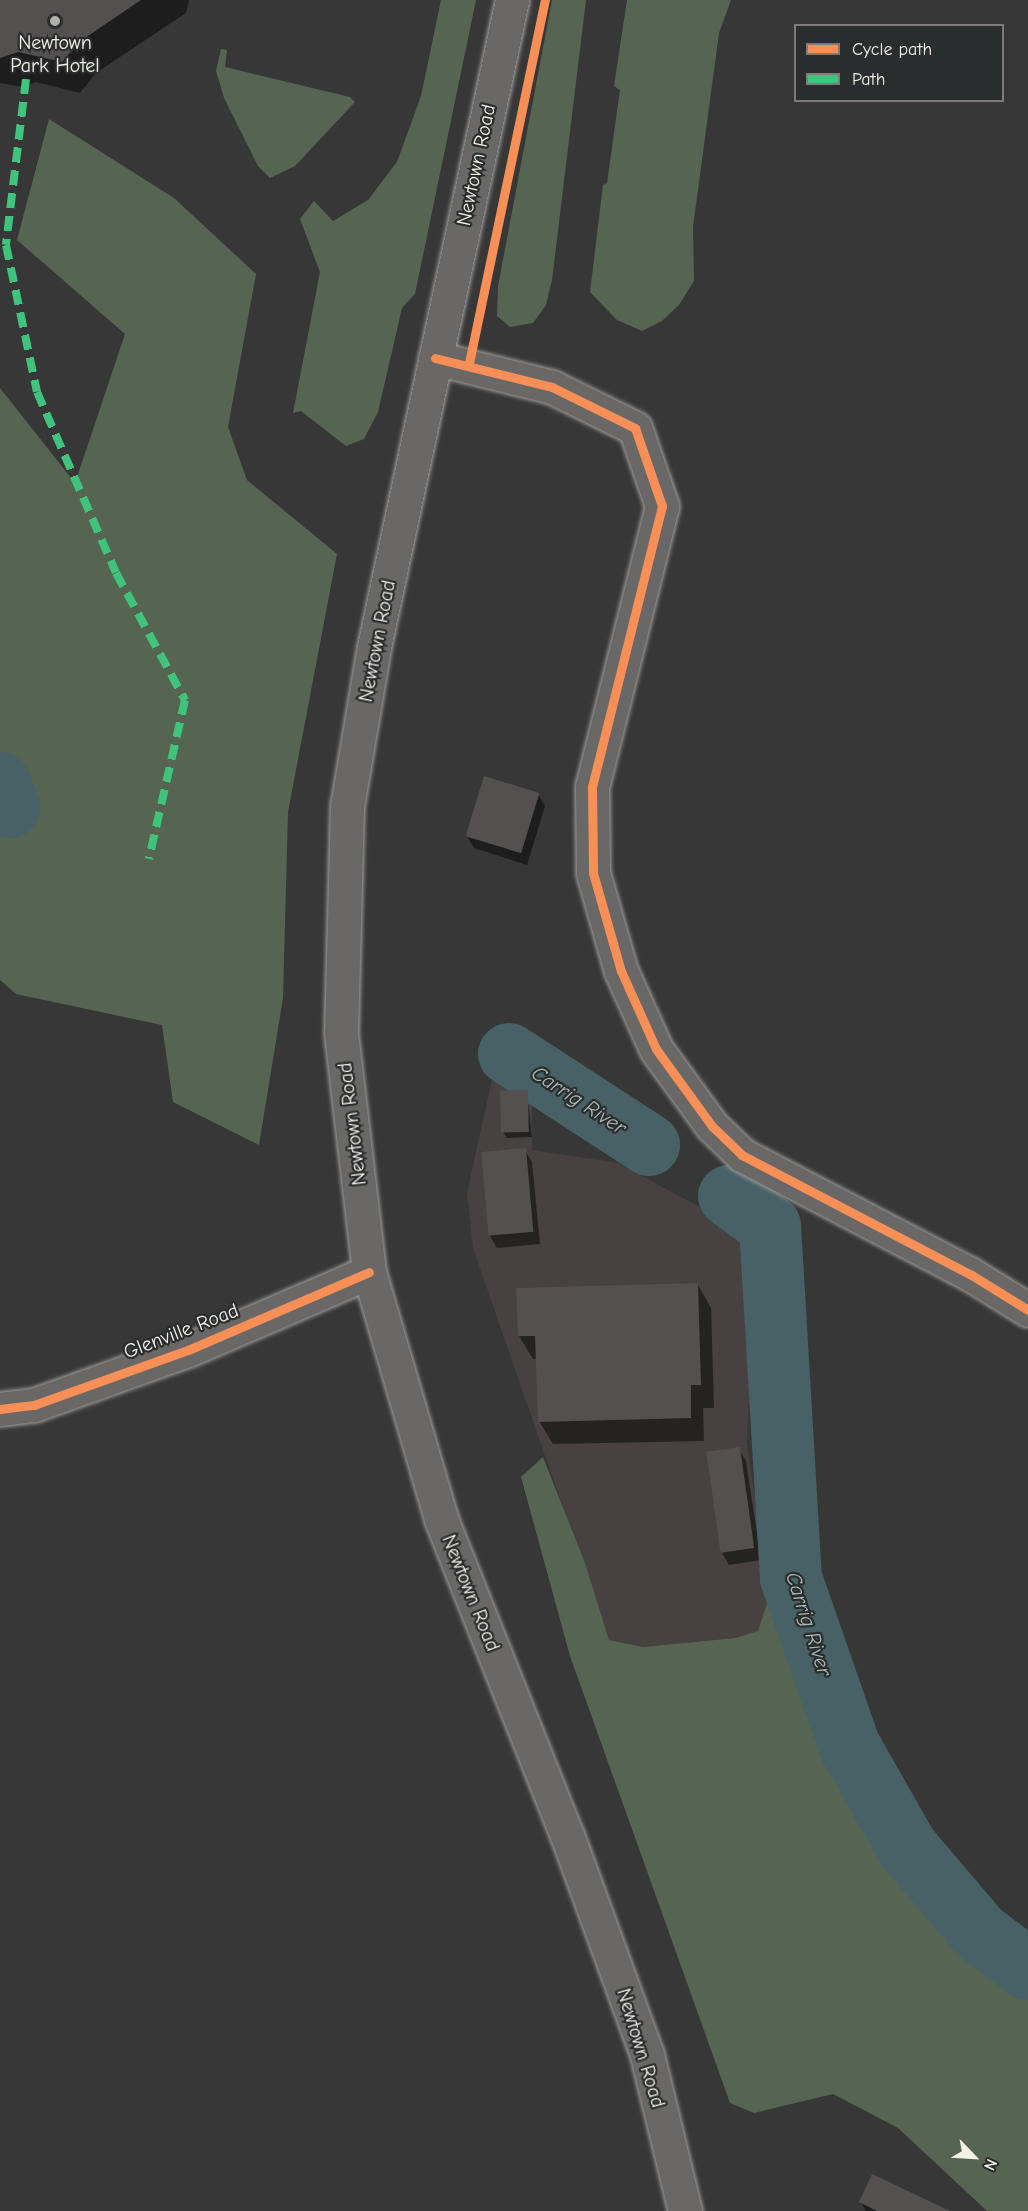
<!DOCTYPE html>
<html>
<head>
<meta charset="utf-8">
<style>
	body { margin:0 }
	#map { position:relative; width:1028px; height:2211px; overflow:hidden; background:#383737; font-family:"Comic Neue",sans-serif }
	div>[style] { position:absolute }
	.built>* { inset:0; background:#474141 }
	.green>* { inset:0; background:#556552 }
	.shadow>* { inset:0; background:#0007 }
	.river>* { height:62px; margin:-31px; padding:0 31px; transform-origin:31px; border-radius:31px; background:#476167 }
	.building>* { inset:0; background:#54504f; transform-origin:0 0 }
	.roads { filter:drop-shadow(0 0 2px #9d9c9b) drop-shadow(0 0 2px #9d9c9b) }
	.street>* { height:33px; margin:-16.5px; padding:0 16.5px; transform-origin:16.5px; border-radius:16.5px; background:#696866 }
	.secondary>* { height:33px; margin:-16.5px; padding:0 16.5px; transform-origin:16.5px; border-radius:16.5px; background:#696866 }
	.quiet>* { height:8px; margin-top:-4px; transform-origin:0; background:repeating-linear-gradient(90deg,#40c37c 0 15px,transparent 0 23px) }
	.cycleway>* { height:9px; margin:-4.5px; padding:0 4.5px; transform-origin:4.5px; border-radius:4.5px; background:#f78f57 }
	.dots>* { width:16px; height:16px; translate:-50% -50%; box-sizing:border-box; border:3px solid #2a2d2e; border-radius:50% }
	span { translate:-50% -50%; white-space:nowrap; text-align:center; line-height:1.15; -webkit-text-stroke:4.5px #2a2d2e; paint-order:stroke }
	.poi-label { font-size:20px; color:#f4f1e8 }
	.street-label { font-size:20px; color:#f4f1e8 }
	.water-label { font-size:21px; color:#afb9b6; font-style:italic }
	.legend { position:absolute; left:794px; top:24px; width:210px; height:78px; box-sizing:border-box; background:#2a2d2e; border:2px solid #7b7b78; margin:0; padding:8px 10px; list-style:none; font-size:18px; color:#f4f1e8 }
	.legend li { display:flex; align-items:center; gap:12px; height:30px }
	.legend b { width:30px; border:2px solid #7b7b78 }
	.north { position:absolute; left:944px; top:2127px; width:60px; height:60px; -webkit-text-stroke:4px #2a2d2e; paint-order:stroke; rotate:115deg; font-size:16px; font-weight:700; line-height:24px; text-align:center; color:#f4f1e8 }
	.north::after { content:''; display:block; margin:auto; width:21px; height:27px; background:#f4f1e8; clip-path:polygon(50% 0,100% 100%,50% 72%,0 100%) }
</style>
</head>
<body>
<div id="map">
	<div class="built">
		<div style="clip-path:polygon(492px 1079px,532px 1085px,532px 1150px,618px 1163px,705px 1210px,746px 1248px,755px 1272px,747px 1444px,762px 1546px,782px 1588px,766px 1606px,759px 1631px,735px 1638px,643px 1647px,609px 1640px,473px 1248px,467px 1193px)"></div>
	</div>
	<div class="green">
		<div style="clip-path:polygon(441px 0,476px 0,415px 294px,402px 308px,378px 412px,364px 439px,346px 446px,301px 411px,293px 413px,320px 272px,300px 219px,314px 201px,333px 221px,368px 200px,397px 162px,421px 96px)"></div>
		<div style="clip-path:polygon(552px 0,586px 0,552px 280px,546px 305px,533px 323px,510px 327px,497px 316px,498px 286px)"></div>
		<div style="clip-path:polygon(627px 0,731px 0,719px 33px,693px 227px,694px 281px,679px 305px,662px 321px,642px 331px,617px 320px,590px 292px,603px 185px,607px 183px,620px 90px,614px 86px)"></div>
		<div style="clip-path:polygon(221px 49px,227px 50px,225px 67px,350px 97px,355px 102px,295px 166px,270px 178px,258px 166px,224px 98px,216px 71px)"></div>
		<div style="clip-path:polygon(49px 119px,174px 198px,256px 274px,228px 427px,247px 480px,337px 554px,288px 812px,283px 998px,259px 1145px,173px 1102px,162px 1025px,16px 994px,0 980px,0 388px,75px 483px,125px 334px,17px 240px)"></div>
		<div style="clip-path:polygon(543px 1457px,585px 1563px,609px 1640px,643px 1647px,735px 1638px,758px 1631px,766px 1606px,791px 1578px,848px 1739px,895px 1826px,934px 1879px,1028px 1968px,1028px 2211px,987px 2211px,898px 2128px,833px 2094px,754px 2113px,730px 2103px,570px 1656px,521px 1477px)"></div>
	</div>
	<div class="shadow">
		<div style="clip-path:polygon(0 0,189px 0,186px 13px,96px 73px,80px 93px,36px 82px,23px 87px,0 83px)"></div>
		<div style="clip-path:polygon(538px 794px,545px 806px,527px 865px,474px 848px,467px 836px)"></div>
		<div style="clip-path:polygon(527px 1092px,532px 1137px,507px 1138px,503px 1132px)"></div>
		<div style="clip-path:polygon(525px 1150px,532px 1162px,540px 1244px,497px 1248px,490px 1236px)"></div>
		<div style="clip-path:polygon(698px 1285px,711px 1308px,714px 1408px,703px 1408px,704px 1441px,553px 1444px,539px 1421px,537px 1359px,533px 1359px,519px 1336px)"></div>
		<div style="clip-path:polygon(739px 1449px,746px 1461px,761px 1560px,729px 1565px,722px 1553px)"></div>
		<div style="clip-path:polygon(861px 2202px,922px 2211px,866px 2211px)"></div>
	</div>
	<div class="river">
		<div style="left:0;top:783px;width:26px;rotate:69deg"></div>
		<div style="left:509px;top:1054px;width:167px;rotate:33deg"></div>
		<div style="left:729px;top:1196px;width:51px;rotate:36.2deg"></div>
		<div style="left:770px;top:1226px;width:353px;rotate:86.6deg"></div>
		<div style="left:791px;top:1578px;width:177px;rotate:70.8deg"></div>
		<div style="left:849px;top:1745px;width:117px;rotate:60.4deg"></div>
		<div style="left:907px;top:1847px;width:111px;rotate:49.7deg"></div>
		<div style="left:979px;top:1932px;width:61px;rotate:37.1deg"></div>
	</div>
	<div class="building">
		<div style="clip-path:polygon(0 0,141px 0,79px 42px,62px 62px,18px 52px,0 58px)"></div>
		<div style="left:484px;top:776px;width:58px;height:63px;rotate:17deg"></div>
		<div style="left:528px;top:1090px;width:42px;height:28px;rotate:89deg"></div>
		<div style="left:526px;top:1148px;width:84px;height:45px;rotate:85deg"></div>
		<div style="clip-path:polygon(698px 1283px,701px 1385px,691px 1385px,691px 1418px,538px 1422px,535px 1336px,518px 1336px,516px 1288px)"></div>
		<div style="left:740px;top:1447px;width:102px;height:34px;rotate:82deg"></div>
		<div style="clip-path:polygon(872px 2174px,950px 2211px,877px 2211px,859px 2202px)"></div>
	</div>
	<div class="roads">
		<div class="street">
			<div style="left:435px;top:358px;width:121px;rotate:13.9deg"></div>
			<div style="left:552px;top:387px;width:93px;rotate:26.3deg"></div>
			<div style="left:635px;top:428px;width:83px;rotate:70.9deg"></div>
			<div style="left:662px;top:506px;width:290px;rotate:104deg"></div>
			<div style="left:592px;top:787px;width:86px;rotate:89.3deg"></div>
			<div style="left:593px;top:873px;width:102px;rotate:74.1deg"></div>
			<div style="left:621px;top:971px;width:85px;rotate:65.8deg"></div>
			<div style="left:656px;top:1049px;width:95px;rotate:54deg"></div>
			<div style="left:712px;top:1126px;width:42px;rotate:44deg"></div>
			<div style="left:742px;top:1155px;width:257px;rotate:27.6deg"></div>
			<div style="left:970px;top:1274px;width:68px;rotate:31.8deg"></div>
		</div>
		<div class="secondary">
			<div style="left:512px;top:0;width:662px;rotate:102.04deg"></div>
			<div style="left:374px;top:647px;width:161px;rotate:99.6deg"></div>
			<div style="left:347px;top:806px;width:227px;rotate:91.5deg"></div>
			<div style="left:341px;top:1033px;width:241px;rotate:83.3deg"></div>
			<div style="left:369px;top:1272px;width:257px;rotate:73.7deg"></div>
			<div style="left:441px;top:1519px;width:340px;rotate:68.3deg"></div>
			<div style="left:567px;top:1835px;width:234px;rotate:70deg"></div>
			<div style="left:647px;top:2055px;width:161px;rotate:76.3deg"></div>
			<div style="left:0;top:1409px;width:34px;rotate:-7deg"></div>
			<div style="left:34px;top:1405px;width:164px;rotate:-19.7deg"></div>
			<div style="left:188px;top:1350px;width:197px;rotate:-23.3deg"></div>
		</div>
	</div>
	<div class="quiet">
		<div style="left:26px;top:79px;width:167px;rotate:96.9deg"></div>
		<div style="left:6px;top:245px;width:150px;rotate:78.1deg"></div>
		<div style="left:37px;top:392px;width:197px;rotate:66.4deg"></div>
		<div style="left:116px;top:573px;width:145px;rotate:61.5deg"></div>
		<div style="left:185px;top:700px;width:163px;rotate:102.8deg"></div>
	</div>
	<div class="cycleway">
		<div style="left:435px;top:358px;width:121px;rotate:13.9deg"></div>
		<div style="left:552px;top:387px;width:93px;rotate:26.3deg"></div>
		<div style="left:635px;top:428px;width:83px;rotate:70.9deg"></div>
		<div style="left:662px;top:506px;width:290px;rotate:104deg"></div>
		<div style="left:592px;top:787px;width:86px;rotate:89.3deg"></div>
		<div style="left:593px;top:873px;width:102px;rotate:74.1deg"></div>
		<div style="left:621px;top:971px;width:85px;rotate:65.8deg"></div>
		<div style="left:656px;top:1049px;width:95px;rotate:54deg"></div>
		<div style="left:712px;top:1126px;width:42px;rotate:44deg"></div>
		<div style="left:742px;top:1155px;width:257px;rotate:27.6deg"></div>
		<div style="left:970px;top:1274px;width:68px;rotate:31.8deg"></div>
		<div style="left:469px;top:363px;width:371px;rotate:-78.2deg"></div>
		<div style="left:0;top:1409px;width:34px;rotate:-7deg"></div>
		<div style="left:34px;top:1405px;width:164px;rotate:-19.7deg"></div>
		<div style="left:188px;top:1350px;width:197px;rotate:-23.3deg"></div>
	</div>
	<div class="dots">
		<div style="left:55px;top:21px;background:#b2b0aa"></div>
	</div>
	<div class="poi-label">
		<span style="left:55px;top:54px">Newtown<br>Park Hotel</span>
	</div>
	<div class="street-label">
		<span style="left:476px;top:165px;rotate:-78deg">Newtown Road</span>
		<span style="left:377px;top:641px;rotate:-79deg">Newtown Road</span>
		<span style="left:352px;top:1124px;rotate:-97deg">Newtown Road</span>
		<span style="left:181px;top:1331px;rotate:-21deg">Glenville Road</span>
		<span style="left:471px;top:1593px;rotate:68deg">Newtown Road</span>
		<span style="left:641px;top:2048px;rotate:73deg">Newtown Road</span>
	</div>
	<div class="water-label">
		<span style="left:579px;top:1100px;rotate:33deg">Carrig River</span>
		<span style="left:809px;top:1624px;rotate:72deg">Carrig River</span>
	</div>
	<ul class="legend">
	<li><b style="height:8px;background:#f78f57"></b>Cycle path</li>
	<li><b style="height:8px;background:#40c37c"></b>Path</li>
	</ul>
	<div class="north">N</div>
</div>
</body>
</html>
